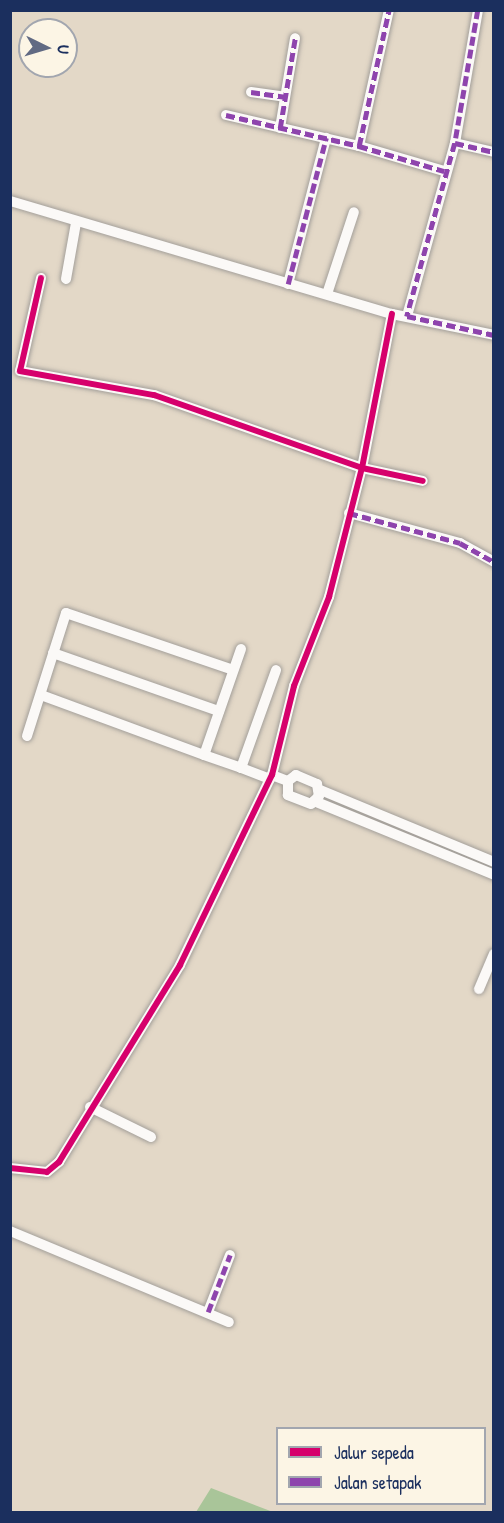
<!DOCTYPE html>
<html>
<head>
<meta charset="utf-8">
<style>
	body { margin:0 }
	#map { position:relative; width:504px; height:1523px; overflow:hidden; background:#e3d8c7; font-family:"Patrick Hand",sans-serif }
	div>[style] { position:absolute }
	.forest>* { inset:0; background:#a9c599 }
	.roads { filter:drop-shadow(0 0 2px #a39f9a) drop-shadow(0 0 2px #a39f9a) }
	.street>* { height:10px; margin:-5px; padding:0 5px; transform-origin:5px; border-radius:5px; background:#fbf9f7 }
	.quiet>* { height:4.5px; margin-top:-2.25px; transform-origin:0; background:repeating-linear-gradient(90deg,#8e44ad 0 9px,transparent 0 13.5px) }
	.cycleway>* { height:6px; margin:-3px; padding:0 3px; transform-origin:3px; border-radius:3px; background:#d6006c }
	span { translate:-50% -50%; white-space:nowrap; text-align:center; line-height:1.15; -webkit-text-stroke:4.5px #fcf5e5; paint-order:stroke }
	.frame { position:absolute; inset:0; border:12px solid #1b2f5e; pointer-events:none }
	.legend { position:absolute; left:276px; top:1427px; width:210px; height:78px; box-sizing:border-box; background:#fcf5e5; border:2px solid #a2a6af; margin:0; padding:8px 10px; list-style:none; font-size:18px; color:#1b2f5e }
	.legend li { display:flex; align-items:center; gap:12px; height:30px }
	.legend b { width:30px; border:2px solid #a2a6af }
	.north { position:absolute; left:18px; top:18px; width:60px; height:60px; box-sizing:border-box; background:#fcf5e5; border:2px solid #a2a6af; border-radius:50%; rotate:95deg; font-size:16px; font-weight:700; line-height:24px; text-align:center; color:#1b2f5e }
	.north::after { content:''; display:block; margin:auto; width:21px; height:27px; background:#616a83; clip-path:polygon(50% 0,100% 100%,50% 72%,0 100%) }
</style>
</head>
<body>
<div id="map">
	<div class="forest">
		<div style="clip-path:polygon(211px 1488px,273px 1512px,196px 1512px)"></div>
	</div>
	<div class="roads">
		<div class="street">
			<div style="left:251px;top:92px;width:34px;rotate:8deg"></div>
			<div style="left:226px;top:115px;width:137px;rotate:13.1deg"></div>
			<div style="left:359px;top:146px;width:139px;rotate:-77.6deg"></div>
			<div style="left:280px;top:128px;width:91px;rotate:-80.5deg"></div>
			<div style="left:455px;top:143px;width:40px;rotate:13deg"></div>
			<div style="left:359px;top:146px;width:89px;rotate:16.4deg"></div>
			<div style="left:10px;top:201px;width:398px;rotate:16.5deg"></div>
			<div style="left:392px;top:314px;width:104px;rotate:11.6deg"></div>
			<div style="left:41px;top:278px;width:95px;rotate:102.7deg"></div>
			<div style="left:20px;top:371px;width:136px;rotate:10.2deg"></div>
			<div style="left:154px;top:395px;width:220px;rotate:19.3deg"></div>
			<div style="left:362px;top:468px;width:62px;rotate:12deg"></div>
			<div style="left:66px;top:279px;width:57px;rotate:-79.9deg"></div>
			<div style="left:288px;top:284px;width:151px;rotate:-75.4deg"></div>
			<div style="left:327px;top:294px;width:86px;rotate:-71.8deg"></div>
			<div style="left:407px;top:316px;width:180px;rotate:-74.5deg"></div>
			<div style="left:455px;top:143px;width:135px;rotate:-80.2deg"></div>
			<div style="left:349px;top:513px;width:115px;rotate:15.1deg"></div>
			<div style="left:460px;top:543px;width:39px;rotate:29deg"></div>
			<div style="left:241px;top:649px;width:112px;rotate:109.2deg"></div>
			<div style="left:204px;top:755px;width:39px;rotate:19deg"></div>
			<div style="left:53px;top:653px;width:176px;rotate:19.3deg"></div>
			<div style="left:41px;top:695px;width:174px;rotate:20.2deg"></div>
			<div style="left:27px;top:736px;width:129px;rotate:-72.4deg"></div>
			<div style="left:66px;top:613px;width:176px;rotate:18.8deg"></div>
			<div style="left:272px;top:775px;width:17px;rotate:21deg"></div>
			<div style="left:288px;top:781px;width:10px;rotate:-37deg"></div>
			<div style="left:296px;top:775px;width:23px;rotate:23deg"></div>
			<div style="left:317px;top:784px;width:12px;rotate:81deg"></div>
			<div style="left:319px;top:796px;width:11px;rotate:135deg"></div>
			<div style="left:311px;top:804px;width:25px;rotate:-159deg"></div>
			<div style="left:288px;top:795px;width:14px;rotate:-90deg"></div>
			<div style="left:270px;top:779px;width:31px;rotate:-159deg"></div>
			<div style="left:241px;top:768px;width:104px;rotate:-70.3deg"></div>
			<div style="left:318px;top:789px;width:191px;rotate:22.5deg"></div>
			<div style="left:314px;top:801px;width:195px;rotate:22.3deg"></div>
			<div style="left:479px;top:989px;width:38px;rotate:-67deg"></div>
			<div style="left:90px;top:1107px;width:68px;rotate:26.2deg"></div>
			<div style="left:10px;top:1168px;width:37px;rotate:6deg"></div>
			<div style="left:47px;top:1172px;width:16px;rotate:-40deg"></div>
			<div style="left:59px;top:1162px;width:231px;rotate:-58.4deg"></div>
			<div style="left:180px;top:965px;width:211px;rotate:-64.2deg"></div>
			<div style="left:272px;top:775px;width:92px;rotate:-76.1deg"></div>
			<div style="left:294px;top:686px;width:96px;rotate:-68.5deg"></div>
			<div style="left:329px;top:597px;width:133px;rotate:-75.7deg"></div>
			<div style="left:362px;top:468px;width:157px;rotate:-79deg"></div>
			<div style="left:10px;top:1231px;width:237px;rotate:22.6deg"></div>
			<div style="left:208px;top:1312px;width:61px;rotate:-68.9deg"></div>
		</div>
	</div>
	<div class="quiet">
		<div style="left:478px;top:10px;width:135px;rotate:99.8deg"></div>
		<div style="left:455px;top:143px;width:180px;rotate:105.5deg"></div>
		<div style="left:407px;top:316px;width:89px;rotate:12.3deg"></div>
		<div style="left:251px;top:92px;width:34px;rotate:8deg"></div>
		<div style="left:226px;top:115px;width:137px;rotate:13.1deg"></div>
		<div style="left:359px;top:146px;width:139px;rotate:-77.6deg"></div>
		<div style="left:280px;top:128px;width:91px;rotate:-80.5deg"></div>
		<div style="left:455px;top:143px;width:40px;rotate:13deg"></div>
		<div style="left:359px;top:146px;width:89px;rotate:16.4deg"></div>
		<div style="left:288px;top:284px;width:151px;rotate:-75.4deg"></div>
		<div style="left:349px;top:513px;width:115px;rotate:15.1deg"></div>
		<div style="left:460px;top:543px;width:39px;rotate:29deg"></div>
		<div style="left:208px;top:1312px;width:61px;rotate:-68.9deg"></div>
	</div>
	<div class="cycleway">
		<div style="left:41px;top:278px;width:95px;rotate:102.7deg"></div>
		<div style="left:20px;top:371px;width:136px;rotate:10.2deg"></div>
		<div style="left:154px;top:395px;width:220px;rotate:19.3deg"></div>
		<div style="left:362px;top:468px;width:62px;rotate:12deg"></div>
		<div style="left:10px;top:1168px;width:37px;rotate:6deg"></div>
		<div style="left:47px;top:1172px;width:16px;rotate:-40deg"></div>
		<div style="left:59px;top:1162px;width:231px;rotate:-58.4deg"></div>
		<div style="left:180px;top:965px;width:211px;rotate:-64.2deg"></div>
		<div style="left:272px;top:775px;width:92px;rotate:-76.1deg"></div>
		<div style="left:294px;top:686px;width:96px;rotate:-68.5deg"></div>
		<div style="left:329px;top:597px;width:133px;rotate:-75.7deg"></div>
		<div style="left:362px;top:468px;width:157px;rotate:-79deg"></div>
	</div>
	<div class="frame"></div>
	<ul class="legend">
	<li><b style="height:8px;background:#d6006c"></b>Jalur sepeda</li>
	<li><b style="height:8px;background:#8e44ad"></b>Jalan setapak</li>
	</ul>
	<div class="north">U</div>
</div>
</body>
</html>
